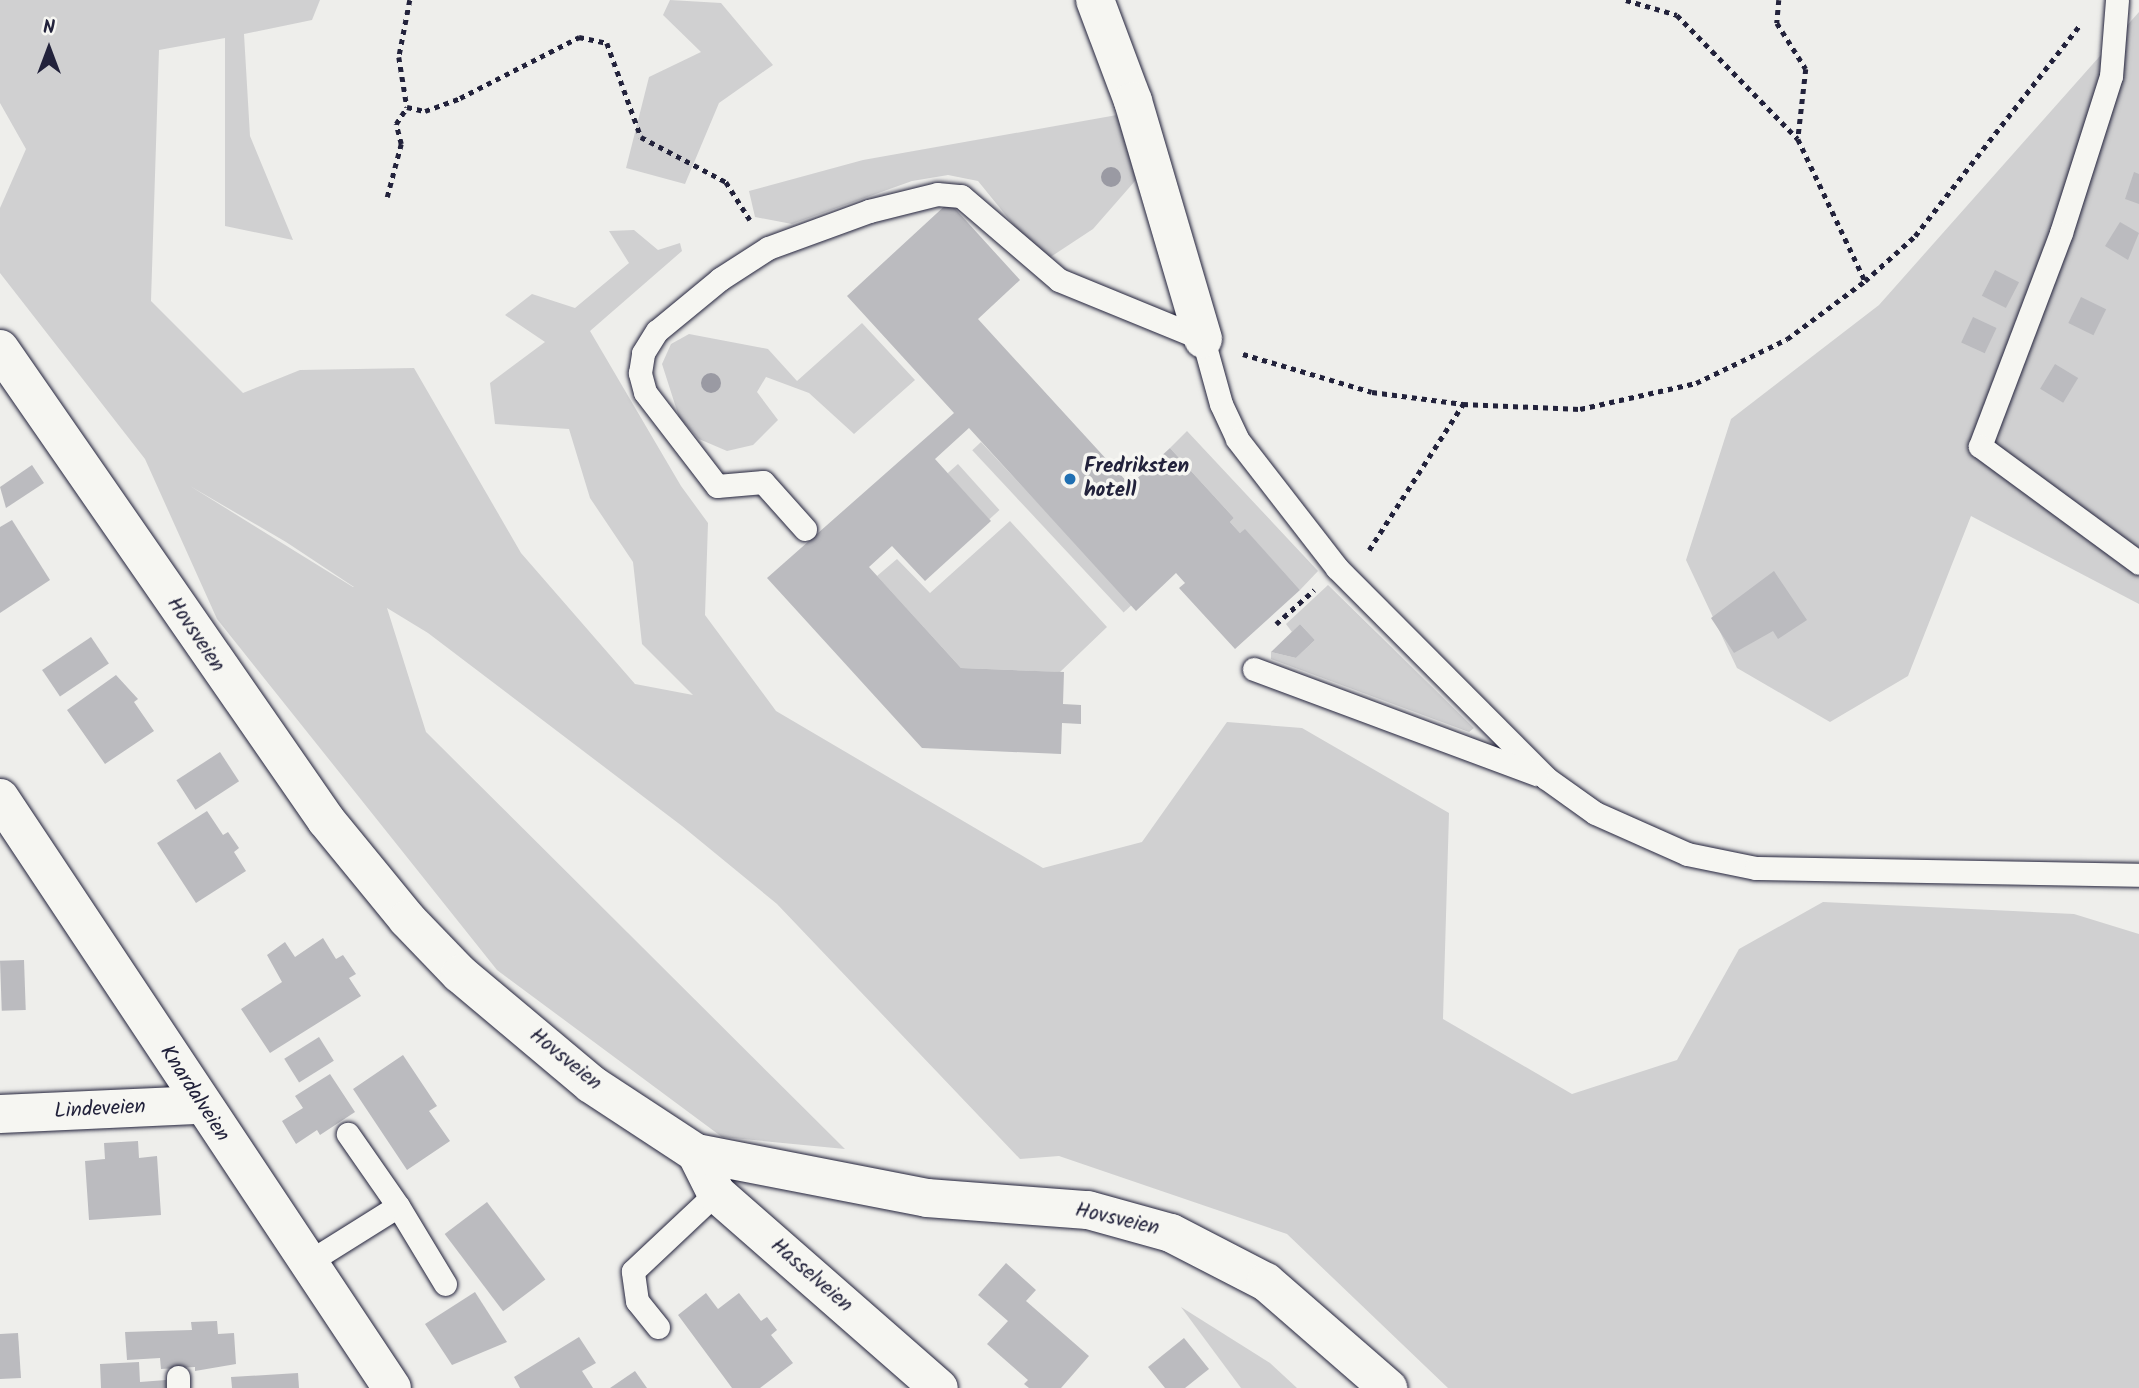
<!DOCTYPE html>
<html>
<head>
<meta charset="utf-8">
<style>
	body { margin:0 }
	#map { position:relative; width:2139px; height:1388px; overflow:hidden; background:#eeeeeb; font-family:Kalam,sans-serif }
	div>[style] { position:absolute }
	.green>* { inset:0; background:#d0d0d1; transform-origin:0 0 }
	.building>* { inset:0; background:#bbbbbf; transform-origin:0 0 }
	.path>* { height:4.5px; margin-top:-2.25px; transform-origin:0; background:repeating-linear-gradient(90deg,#22223b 0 5px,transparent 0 10px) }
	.roads { filter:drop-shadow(0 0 2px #22223b) drop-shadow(0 0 2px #22223b) }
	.service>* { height:23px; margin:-11.5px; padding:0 11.5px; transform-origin:11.5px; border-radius:11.5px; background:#f6f6f2 }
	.minor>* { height:38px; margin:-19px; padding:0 19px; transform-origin:19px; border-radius:19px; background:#f6f6f2 }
	.tertiary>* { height:38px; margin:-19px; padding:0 19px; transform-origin:19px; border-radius:19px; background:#f6f6f2 }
	.trees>* { width:20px; height:20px; margin:-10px; border-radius:50%; background:#9a9aa3 }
	.dots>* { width:19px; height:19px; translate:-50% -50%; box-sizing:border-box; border:4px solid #f6f6f2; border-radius:50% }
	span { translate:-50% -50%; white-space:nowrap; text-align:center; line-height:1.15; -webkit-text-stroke:7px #f6f6f2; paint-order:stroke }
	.poi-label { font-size:21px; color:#22223b; font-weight:700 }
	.left { translate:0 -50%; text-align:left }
	.street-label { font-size:21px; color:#22223b }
	.north { position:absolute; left:14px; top:14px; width:70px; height:70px; -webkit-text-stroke:5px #f6f6f2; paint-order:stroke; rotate:0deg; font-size:19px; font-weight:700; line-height:28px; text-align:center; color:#22223b }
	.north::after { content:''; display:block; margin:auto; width:24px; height:32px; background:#22223b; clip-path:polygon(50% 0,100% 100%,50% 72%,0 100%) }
</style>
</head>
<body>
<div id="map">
	<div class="green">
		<div style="clip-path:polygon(evenodd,0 0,320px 0,312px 20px,244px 34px,250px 136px,293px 240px,225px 226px,225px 38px,159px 50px,151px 301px,243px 393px,300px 370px,414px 368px,521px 553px,635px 684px,693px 695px,642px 644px,633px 562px,590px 498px,569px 429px,495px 424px,490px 383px,545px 342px,505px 315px,532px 294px,575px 308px,629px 263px,609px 231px,634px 230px,658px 250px,680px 243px,682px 251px,590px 331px,681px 486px,708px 523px,705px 615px,776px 711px,1043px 868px,1142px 842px,1227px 722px,1302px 728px,1449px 813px,1443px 1019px,1572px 1094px,1677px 1060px,1739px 949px,1823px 902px,2074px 914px,2139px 934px,2139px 1388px,1448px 1388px,1287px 1234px,1059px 1156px,1020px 1159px,777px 904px,682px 826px,428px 633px,387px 608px,426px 732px,845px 1149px,722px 1137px,497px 970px,217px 619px,145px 459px,0 273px,0 208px,26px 149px,0 103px,0 0,190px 486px,286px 542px,354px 587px,353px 587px,190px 486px)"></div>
		<div style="clip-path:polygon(670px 0,721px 3px,773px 65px,719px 103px,685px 184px,626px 168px,649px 77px,701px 52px,663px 15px)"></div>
		<div style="clip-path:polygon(2139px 12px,2139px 604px,1971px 516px,1908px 676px,1830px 722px,1737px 668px,1686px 560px,1731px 419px,1879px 305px)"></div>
		<div style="clip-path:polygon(1117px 115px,1142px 173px,1093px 229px,1049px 258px,1025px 239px,978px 181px,948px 175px,912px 181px,792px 224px,755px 217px,749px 191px,863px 160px)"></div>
		<div style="clip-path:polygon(862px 323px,915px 380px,854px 434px,809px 393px,766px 377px,757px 392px,778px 420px,753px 445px,727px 451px,699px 439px,679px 417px,662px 364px,671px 344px,689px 334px,768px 349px,797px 381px)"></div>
		<div style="clip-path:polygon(1187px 431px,1318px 571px,1300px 590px,1245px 530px,1240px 533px,1230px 522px,1234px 518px,1170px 448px)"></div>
		<div style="left:981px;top:442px;width:222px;height:12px;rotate:47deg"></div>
		<div style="left:958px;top:464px;width:62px;height:14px;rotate:48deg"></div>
		<div style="clip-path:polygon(1010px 521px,1107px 627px,1060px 672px,961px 668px,877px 576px,897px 559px,930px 593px)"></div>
		<div style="clip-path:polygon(1328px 585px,1474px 728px,1469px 732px,1271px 659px,1271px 652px,1296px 658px,1315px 640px,1300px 624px,1292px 632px,1286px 624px)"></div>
		<div style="clip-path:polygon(1181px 1307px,1270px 1363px,1297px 1388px,1241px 1388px)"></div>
	</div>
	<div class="building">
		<div style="clip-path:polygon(2134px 172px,2139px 174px,2139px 204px,2125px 199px)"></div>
		<div style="clip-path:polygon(949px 202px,1020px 280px,978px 319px,1130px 485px,1170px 448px,1234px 518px,1230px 522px,1240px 533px,1245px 529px,1300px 590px,1235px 649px,1179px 588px,1185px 583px,1176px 573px,1136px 611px,969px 428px,935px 459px,991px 521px,925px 581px,892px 546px,869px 567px,961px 668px,1064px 672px,1063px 704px,1081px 705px,1081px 724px,1062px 723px,1061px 754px,922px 748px,767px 578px,954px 413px,847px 296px)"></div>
		<div style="clip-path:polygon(2120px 222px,2139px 233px,2128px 260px,2105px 246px)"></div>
		<div style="left:1995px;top:270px;width:27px;height:29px;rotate:27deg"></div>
		<div style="left:2081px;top:297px;width:28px;height:29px;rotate:26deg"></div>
		<div style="left:1973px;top:317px;width:26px;height:28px;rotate:25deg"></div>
		<div style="left:2055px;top:364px;width:27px;height:29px;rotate:31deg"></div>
		<div style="clip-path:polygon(32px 465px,44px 483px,6px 508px,0 487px)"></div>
		<div style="clip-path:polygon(12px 520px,50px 580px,0 613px,0 527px)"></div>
		<div style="clip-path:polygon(1774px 571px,1807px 620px,1778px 639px,1773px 631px,1734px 653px,1711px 618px)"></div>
		<div style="clip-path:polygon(1300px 624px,1315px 640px,1296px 658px,1271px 652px)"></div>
		<div style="left:91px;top:637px;width:32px;height:59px;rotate:56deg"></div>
		<div style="clip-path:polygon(116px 675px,138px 699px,134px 702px,154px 731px,105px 764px,67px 710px)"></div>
		<div style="left:220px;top:752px;width:35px;height:52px;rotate:57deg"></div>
		<div style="clip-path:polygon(207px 811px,223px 835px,228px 832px,239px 848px,234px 852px,246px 871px,196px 903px,157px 843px)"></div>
		<div style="clip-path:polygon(323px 938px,336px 959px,343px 955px,356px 974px,349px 978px,361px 996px,270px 1053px,241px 1009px,282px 982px,267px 955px,285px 942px,295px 957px)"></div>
		<div style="left:24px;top:960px;width:50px;height:24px;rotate:88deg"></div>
		<div style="left:319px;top:1037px;width:28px;height:41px;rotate:58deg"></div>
		<div style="clip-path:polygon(403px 1055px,437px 1106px,429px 1111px,450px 1141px,407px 1170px,353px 1089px)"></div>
		<div style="clip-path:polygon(330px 1074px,355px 1112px,320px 1135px,317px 1130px,296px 1144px,282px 1121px,303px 1108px,295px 1096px)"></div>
		<div style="clip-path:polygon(138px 1141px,139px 1158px,157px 1156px,161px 1215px,89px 1220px,85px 1161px,105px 1159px,104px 1143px)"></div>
		<div style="left:487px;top:1202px;width:97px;height:53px;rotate:53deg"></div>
		<div style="clip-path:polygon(1006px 1263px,1036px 1290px,1026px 1301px,1089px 1356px,1061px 1388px,1029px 1388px,1024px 1384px,1028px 1380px,987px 1344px,1008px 1321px,978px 1295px)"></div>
		<div style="clip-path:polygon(475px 1292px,507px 1342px,452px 1365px,425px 1324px)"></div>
		<div style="clip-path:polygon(706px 1293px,718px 1309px,739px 1293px,761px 1321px,767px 1317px,777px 1330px,771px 1335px,793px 1363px,760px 1388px,732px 1388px,678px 1315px)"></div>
		<div style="clip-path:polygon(217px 1321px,218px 1334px,234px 1333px,236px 1364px,195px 1371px,195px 1367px,161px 1369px,160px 1358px,127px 1360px,125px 1332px,192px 1330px,191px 1322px)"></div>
		<div style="clip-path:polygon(18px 1333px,21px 1378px,0 1379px,0 1334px)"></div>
		<div style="clip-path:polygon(579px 1337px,596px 1363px,582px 1371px,593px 1388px,520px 1388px,514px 1377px)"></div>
		<div style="clip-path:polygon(1184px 1338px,1209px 1369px,1185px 1388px,1165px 1388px,1148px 1367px)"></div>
		<div style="clip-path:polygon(139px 1362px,140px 1382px,166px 1380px,166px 1388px,101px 1388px,100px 1364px)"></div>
		<div style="clip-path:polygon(635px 1371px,647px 1388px,610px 1388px)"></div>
		<div style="clip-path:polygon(298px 1373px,299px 1388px,232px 1388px,231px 1377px)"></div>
	</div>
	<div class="path">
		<div style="left:410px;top:0;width:58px;rotate:100.9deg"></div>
		<div style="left:399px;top:57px;width:51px;rotate:80.9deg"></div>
		<div style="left:407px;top:107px;width:18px;rotate:13deg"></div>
		<div style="left:425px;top:111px;width:37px;rotate:-20deg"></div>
		<div style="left:460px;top:98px;width:134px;rotate:-27.1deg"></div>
		<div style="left:579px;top:37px;width:29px;rotate:12deg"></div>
		<div style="left:607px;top:43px;width:100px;rotate:70.1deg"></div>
		<div style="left:641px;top:137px;width:96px;rotate:27.9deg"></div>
		<div style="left:726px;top:182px;width:45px;rotate:57.7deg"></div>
		<div style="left:1626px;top:0;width:53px;rotate:16.4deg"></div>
		<div style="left:1677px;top:15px;width:173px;rotate:45.7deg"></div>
		<div style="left:1798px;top:139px;width:157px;rotate:64.7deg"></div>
		<div style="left:1779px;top:0;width:23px;rotate:95deg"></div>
		<div style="left:1777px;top:23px;width:54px;rotate:57.8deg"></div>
		<div style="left:1806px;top:69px;width:70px;rotate:96.5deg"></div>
		<div style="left:387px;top:197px;width:55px;rotate:-75.2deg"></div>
		<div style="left:401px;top:144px;width:21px;rotate:-104deg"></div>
		<div style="left:396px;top:124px;width:20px;rotate:-57deg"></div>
		<div style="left:1243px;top:354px;width:134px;rotate:16.4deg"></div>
		<div style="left:1372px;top:392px;width:92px;rotate:7.5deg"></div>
		<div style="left:1463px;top:404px;width:117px;rotate:2.4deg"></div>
		<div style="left:1580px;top:409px;width:119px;rotate:-12.6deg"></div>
		<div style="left:1696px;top:383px;width:101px;rotate:-25.8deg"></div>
		<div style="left:1787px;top:339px;width:97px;rotate:-36.6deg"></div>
		<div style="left:1865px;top:281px;width:67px;rotate:-42deg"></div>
		<div style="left:1915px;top:236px;width:268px;rotate:-52deg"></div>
		<div style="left:1369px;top:550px;width:174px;rotate:-57.2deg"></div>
		<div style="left:1276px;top:624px;width:51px;rotate:-41.8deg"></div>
	</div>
	<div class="roads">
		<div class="service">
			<div style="left:2117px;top:0;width:76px;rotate:94.5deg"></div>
			<div style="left:2111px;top:76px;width:165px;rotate:107.7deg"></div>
			<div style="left:2061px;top:233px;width:228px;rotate:110.8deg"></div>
			<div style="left:1980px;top:446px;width:197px;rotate:36.3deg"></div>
			<div style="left:805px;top:529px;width:63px;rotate:-131.8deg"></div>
			<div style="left:763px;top:482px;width:46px;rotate:175deg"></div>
			<div style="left:717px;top:486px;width:118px;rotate:-127.5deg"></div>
			<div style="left:645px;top:392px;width:20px;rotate:-105deg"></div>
			<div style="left:640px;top:373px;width:20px;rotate:-81deg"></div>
			<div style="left:643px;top:353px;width:26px;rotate:-58deg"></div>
			<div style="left:657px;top:331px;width:82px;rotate:-39.5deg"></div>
			<div style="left:720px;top:279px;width:57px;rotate:-32.9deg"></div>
			<div style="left:768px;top:248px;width:108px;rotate:-20.1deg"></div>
			<div style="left:869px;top:211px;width:70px;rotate:-14deg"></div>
			<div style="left:937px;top:194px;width:24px;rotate:5deg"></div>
			<div style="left:961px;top:196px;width:129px;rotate:40.6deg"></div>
			<div style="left:1059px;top:280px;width:156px;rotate:22.3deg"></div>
			<div style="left:1203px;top:339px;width:67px;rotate:74.5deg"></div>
			<div style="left:1221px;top:404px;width:38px;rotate:65deg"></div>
			<div style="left:1237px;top:439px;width:163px;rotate:52.2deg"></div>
			<div style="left:1337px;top:568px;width:296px;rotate:45.1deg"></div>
			<div style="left:1546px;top:778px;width:60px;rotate:35.5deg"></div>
			<div style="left:1595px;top:813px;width:101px;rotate:24deg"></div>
			<div style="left:1687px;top:854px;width:70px;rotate:11.5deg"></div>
			<div style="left:1756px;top:868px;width:383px;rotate:1deg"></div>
			<div style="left:1254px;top:669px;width:301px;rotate:20.4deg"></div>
			<div style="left:398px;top:1206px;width:91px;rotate:58.9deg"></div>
			<div style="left:307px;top:1263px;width:107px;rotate:-32.1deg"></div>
			<div style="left:398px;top:1206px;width:88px;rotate:-124.8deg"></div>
			<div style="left:658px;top:1327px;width:33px;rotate:-129deg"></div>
			<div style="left:637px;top:1301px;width:30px;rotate:-98deg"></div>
			<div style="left:633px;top:1271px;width:114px;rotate:-43.2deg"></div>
			<div style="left:178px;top:1377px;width:11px;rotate:90deg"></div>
		</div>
		<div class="minor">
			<div style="left:1095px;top:0;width:108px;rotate:69.4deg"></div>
			<div style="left:1133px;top:101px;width:248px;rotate:73.6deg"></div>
			<div style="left:0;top:798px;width:708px;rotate:56.4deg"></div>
			<div style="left:0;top:1114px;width:201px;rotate:-2.6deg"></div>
			<div style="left:696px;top:1153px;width:45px;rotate:63.4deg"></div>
			<div style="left:716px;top:1193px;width:296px;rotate:41.2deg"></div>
		</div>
		<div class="tertiary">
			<div style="left:0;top:349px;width:573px;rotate:55.31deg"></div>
			<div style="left:326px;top:820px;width:128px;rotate:50.7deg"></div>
			<div style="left:407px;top:919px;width:76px;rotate:46.1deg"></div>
			<div style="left:460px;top:974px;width:171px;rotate:40deg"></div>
			<div style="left:591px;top:1084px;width:126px;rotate:33.3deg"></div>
			<div style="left:696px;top:1153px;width:235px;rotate:11deg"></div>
			<div style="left:927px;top:1198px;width:161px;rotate:4.3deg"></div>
			<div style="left:1088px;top:1210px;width:86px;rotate:15.5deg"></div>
			<div style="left:1171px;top:1233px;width:107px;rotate:27.3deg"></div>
			<div style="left:1266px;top:1282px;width:162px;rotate:41deg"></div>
		</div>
	</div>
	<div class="trees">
		<div style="left:1111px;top:177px"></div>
		<div style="left:711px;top:383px"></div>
	</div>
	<div class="dots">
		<div style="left:1070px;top:479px;background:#1f6fb2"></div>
	</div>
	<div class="poi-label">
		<span class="left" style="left:1084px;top:479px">Fredriksten<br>hotell</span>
	</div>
	<div class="street-label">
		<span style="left:195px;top:635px;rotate:56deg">Hovsveien</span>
		<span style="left:565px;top:1060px;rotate:39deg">Hovsveien</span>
		<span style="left:194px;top:1094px;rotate:57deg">Knardalveien</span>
		<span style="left:100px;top:1110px;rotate:-3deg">Lindeveien</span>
		<span style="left:1117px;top:1220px;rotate:13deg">Hovsveien</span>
		<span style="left:811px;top:1276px;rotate:41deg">Hasselveien</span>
	</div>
	<div class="north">N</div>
</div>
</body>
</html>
